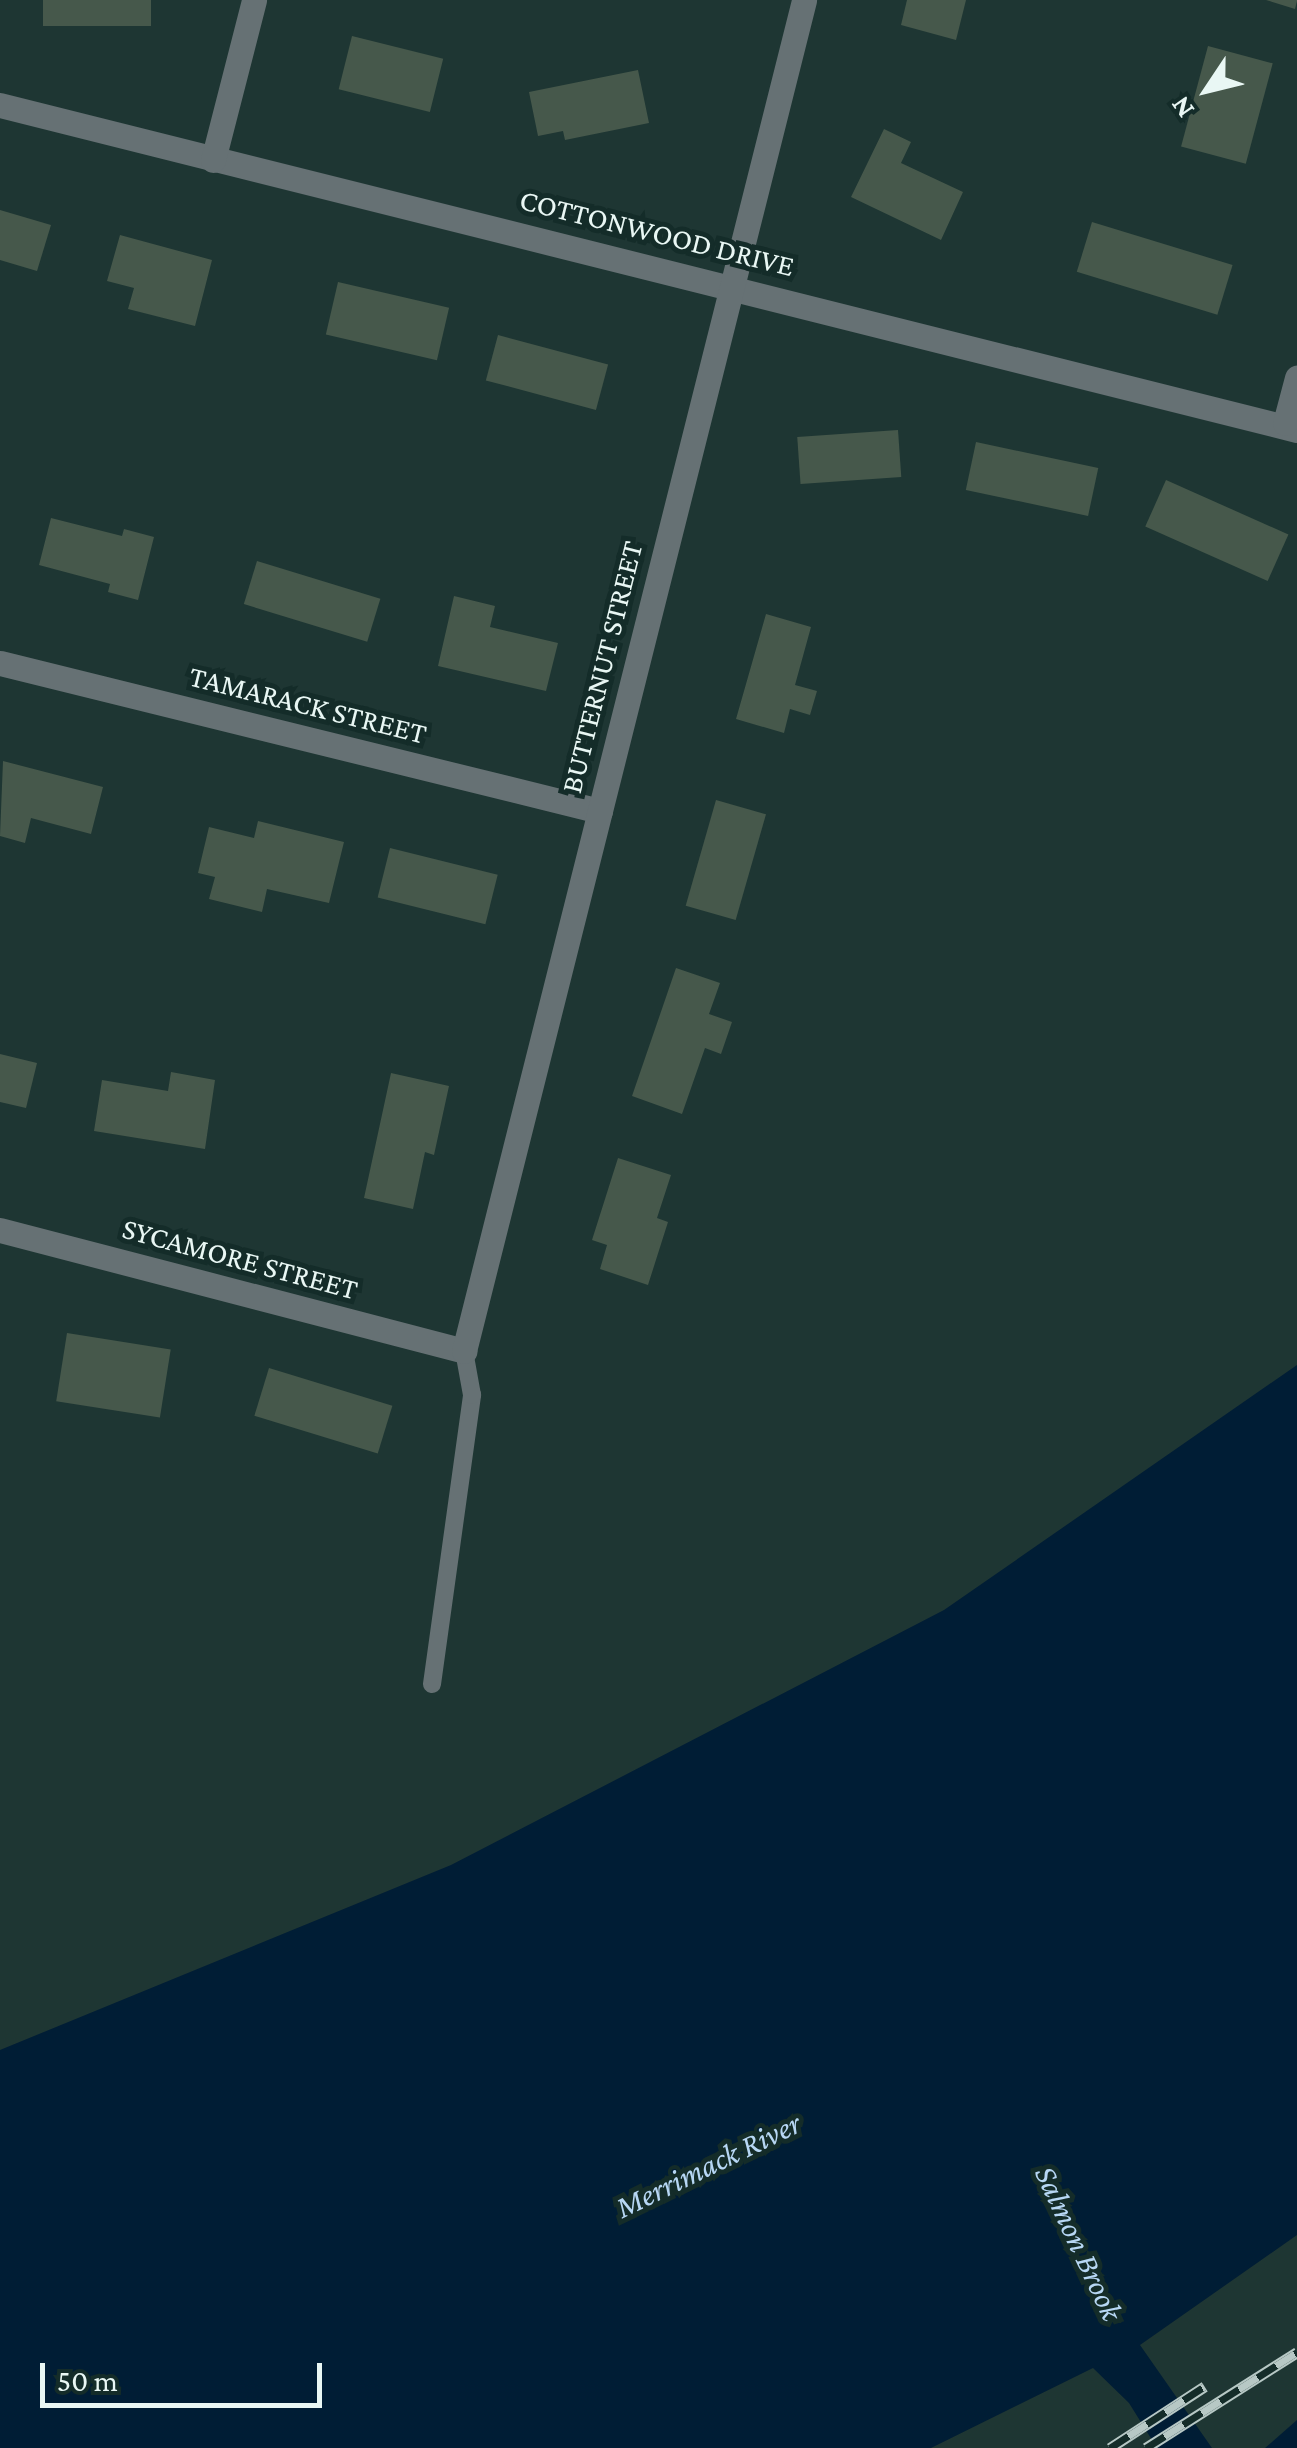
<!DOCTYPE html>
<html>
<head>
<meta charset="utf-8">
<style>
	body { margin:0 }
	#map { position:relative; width:1297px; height:2448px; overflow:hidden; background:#1e3633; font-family:"Crimson Pro",serif }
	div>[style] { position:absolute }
	.water>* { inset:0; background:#001d35 }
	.building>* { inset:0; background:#46584b; transform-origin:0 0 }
	.lane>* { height:18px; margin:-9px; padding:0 9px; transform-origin:9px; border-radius:9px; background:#667174 }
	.street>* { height:25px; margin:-12.5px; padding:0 12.5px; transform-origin:12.5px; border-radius:12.5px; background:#667174 }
	.rail>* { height:11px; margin-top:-5.5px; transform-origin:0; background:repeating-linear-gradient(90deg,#142c29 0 22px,#b7c8c5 0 44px); box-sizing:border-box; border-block:2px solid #b7c8c5 }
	span { translate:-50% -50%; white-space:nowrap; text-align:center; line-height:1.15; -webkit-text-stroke:10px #142c29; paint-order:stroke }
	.street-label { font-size:30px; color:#e9f7f4 }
	.water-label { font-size:32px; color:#b7d7f4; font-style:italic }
	.north { position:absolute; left:1157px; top:40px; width:100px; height:100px; -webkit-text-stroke:8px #142c29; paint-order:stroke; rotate:235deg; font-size:28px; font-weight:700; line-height:40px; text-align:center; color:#e9f7f4 }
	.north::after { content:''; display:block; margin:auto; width:35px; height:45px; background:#e9f7f4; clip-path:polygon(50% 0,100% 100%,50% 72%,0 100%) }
	.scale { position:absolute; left:40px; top:2363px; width:282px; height:45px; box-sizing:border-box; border:5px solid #e9f7f4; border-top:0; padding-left:12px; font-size:30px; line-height:35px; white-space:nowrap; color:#e9f7f4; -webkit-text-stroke:8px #142c29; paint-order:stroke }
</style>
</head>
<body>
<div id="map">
	<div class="water">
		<div style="clip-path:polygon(1297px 1365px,1297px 2235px,1140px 2345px,1212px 2448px,1157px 2448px,1129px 2403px,1093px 2368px,931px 2448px,0 2448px,0 2050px,451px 1865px,944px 1610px)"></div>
		<div style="clip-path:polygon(1297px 2420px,1297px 2448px,1265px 2448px)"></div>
	</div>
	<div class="building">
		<div style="left:43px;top:0;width:108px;height:26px"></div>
		<div style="clip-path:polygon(907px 0,966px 0,956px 40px,901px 25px)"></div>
		<div style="clip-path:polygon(1266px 0,1297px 0,1297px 1px,1295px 9px)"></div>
		<div style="left:352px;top:36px;width:94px;height:55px;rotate:14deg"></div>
		<div style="left:1208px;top:46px;width:67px;height:104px;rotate:15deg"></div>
		<div style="clip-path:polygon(638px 70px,649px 123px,565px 140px,563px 131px,538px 136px,529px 92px)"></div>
		<div style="clip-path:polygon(884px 129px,911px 142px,901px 163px,963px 192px,941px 240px,851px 197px)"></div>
		<div style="clip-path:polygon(0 210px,51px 225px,37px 271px,0 260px)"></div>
		<div style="left:1092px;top:222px;width:147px;height:52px;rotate:17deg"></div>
		<div style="clip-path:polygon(120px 235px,212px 260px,195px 326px,128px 309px,134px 288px,107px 281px)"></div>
		<div style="left:338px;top:282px;width:114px;height:54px;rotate:13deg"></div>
		<div style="left:498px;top:335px;width:114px;height:47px;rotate:15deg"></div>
		<div style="left:898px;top:430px;width:47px;height:101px;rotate:86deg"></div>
		<div style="left:976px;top:442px;width:125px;height:49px;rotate:12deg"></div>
		<div style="left:1166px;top:480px;width:134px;height:51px;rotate:24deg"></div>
		<div style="clip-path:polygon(51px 518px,122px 536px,124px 529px,154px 537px,138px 600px,108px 592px,110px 584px,39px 565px)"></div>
		<div style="left:257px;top:561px;width:129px;height:45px;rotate:17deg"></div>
		<div style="clip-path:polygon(454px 596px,495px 606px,490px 627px,558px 643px,546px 691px,438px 666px)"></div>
		<div style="clip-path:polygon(766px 614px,811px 627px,795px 685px,817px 691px,810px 715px,790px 709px,784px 733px,736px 719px)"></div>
		<div style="clip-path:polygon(3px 761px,103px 787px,91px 834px,31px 818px,25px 843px,0 836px)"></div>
		<div style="left:716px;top:800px;width:52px;height:110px;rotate:16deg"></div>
		<div style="clip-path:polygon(258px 821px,344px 842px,329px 903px,267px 889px,262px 912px,209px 899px,215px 877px,198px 873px,209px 827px,254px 838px)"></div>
		<div style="left:390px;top:848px;width:111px;height:51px;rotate:14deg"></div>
		<div style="clip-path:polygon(676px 968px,720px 983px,709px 1014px,732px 1022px,721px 1054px,705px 1048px,682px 1114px,632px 1096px)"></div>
		<div style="clip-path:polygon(0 1054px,37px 1063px,26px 1108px,0 1102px)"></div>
		<div style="clip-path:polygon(171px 1072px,215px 1080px,205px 1149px,94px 1131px,102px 1080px,168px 1091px)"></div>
		<div style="clip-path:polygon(391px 1073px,449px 1086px,434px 1155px,425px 1152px,413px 1209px,364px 1198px)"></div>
		<div style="clip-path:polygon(618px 1158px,671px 1175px,657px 1218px,668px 1222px,648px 1285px,600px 1269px,607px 1245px,592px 1240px)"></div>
		<div style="left:67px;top:1333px;width:105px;height:69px;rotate:9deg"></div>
		<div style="left:269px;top:1368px;width:129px;height:50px;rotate:17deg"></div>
	</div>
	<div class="lane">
		<div style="left:432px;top:1684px;width:292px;rotate:-82.1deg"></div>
		<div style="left:472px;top:1395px;width:45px;rotate:-100.3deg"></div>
	</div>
	<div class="street">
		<div style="left:0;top:105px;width:1337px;rotate:14.07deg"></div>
		<div style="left:213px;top:160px;width:165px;rotate:-75.6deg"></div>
		<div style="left:1285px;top:423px;width:47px;rotate:-75.1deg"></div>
		<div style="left:0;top:663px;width:618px;rotate:13.86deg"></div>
		<div style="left:0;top:1230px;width:480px;rotate:14.6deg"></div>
		<div style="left:464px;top:1351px;width:1393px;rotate:-75.87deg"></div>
	</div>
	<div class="rail">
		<div style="left:1110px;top:2448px;width:113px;rotate:-33.1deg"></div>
		<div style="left:1146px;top:2448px;width:179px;rotate:-32.4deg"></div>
	</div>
	<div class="street-label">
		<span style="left:657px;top:233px;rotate:14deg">COTTONWOOD DRIVE</span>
		<span style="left:602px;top:667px;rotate:-76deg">BUTTERNUT STREET</span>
		<span style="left:308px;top:705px;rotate:14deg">TAMARACK STREET</span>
		<span style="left:240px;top:1259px;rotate:15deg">SYCAMORE STREET</span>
	</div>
	<div class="water-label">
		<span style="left:708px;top:2165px;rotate:-26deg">Merrimack River</span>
		<span style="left:1079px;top:2243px;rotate:65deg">Salmon Brook</span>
	</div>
	<div class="north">N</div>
	<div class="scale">50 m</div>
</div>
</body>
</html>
